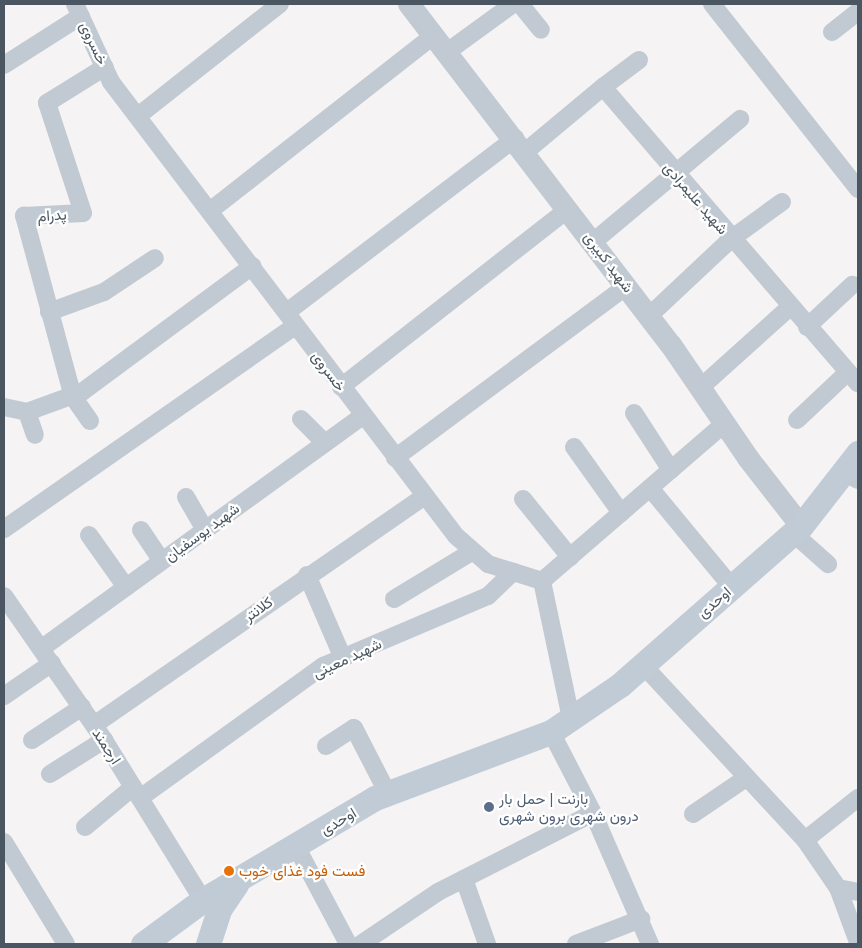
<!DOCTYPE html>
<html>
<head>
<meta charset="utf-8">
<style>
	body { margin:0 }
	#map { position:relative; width:862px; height:948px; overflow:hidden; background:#f5f3f3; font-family:Helvetica,Vazirmatn,sans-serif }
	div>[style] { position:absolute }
	.minor>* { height:18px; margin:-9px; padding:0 9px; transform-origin:9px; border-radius:9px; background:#c1cad2 }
	.tertiary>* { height:22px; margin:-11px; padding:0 11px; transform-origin:11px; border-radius:11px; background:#c1cad2 }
	.secondary>* { height:25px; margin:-12.5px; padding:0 12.5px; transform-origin:12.5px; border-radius:12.5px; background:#c1cbd6 }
	.dots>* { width:14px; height:14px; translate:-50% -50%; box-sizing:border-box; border:2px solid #fff; border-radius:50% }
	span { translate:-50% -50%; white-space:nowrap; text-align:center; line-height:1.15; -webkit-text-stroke:4.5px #fff; paint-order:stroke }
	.street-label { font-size:15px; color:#4a5661 }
	.service-label { font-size:15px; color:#4e5e75 }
	.left { translate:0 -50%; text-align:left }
	.food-label { font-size:15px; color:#c56008 }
	.frame { position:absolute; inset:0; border:5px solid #4a5661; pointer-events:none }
</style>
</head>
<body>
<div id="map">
	<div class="minor">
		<div style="left:75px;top:4px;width:86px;rotate:65.2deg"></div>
		<div style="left:111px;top:82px;width:570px;rotate:52.77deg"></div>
		<div style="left:456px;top:536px;width:43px;rotate:41.2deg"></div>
		<div style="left:488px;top:564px;width:57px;rotate:17.5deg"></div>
		<div style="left:542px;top:581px;width:141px;rotate:78.1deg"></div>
		<div style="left:520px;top:4px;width:33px;rotate:51deg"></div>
		<div style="left:712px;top:4px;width:236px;rotate:51.7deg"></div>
		<div style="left:832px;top:32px;width:33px;rotate:-38deg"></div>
		<div style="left:447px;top:52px;width:82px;rotate:-36deg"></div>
		<div style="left:4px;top:65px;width:91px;rotate:-32.5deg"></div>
		<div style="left:603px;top:87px;width:45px;rotate:-36.9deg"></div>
		<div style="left:138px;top:116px;width:181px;rotate:-38.3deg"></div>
		<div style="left:525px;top:152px;width:102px;rotate:-39.8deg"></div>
		<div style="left:603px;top:87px;width:391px;rotate:49.3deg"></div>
		<div style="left:211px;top:210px;width:283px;rotate:-38.1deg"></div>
		<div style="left:593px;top:242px;width:192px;rotate:-39.9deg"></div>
		<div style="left:49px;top:312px;width:59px;rotate:-20deg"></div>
		<div style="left:104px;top:292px;width:61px;rotate:-33.7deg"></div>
		<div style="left:287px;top:312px;width:287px;rotate:-37.3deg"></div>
		<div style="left:649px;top:316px;width:112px;rotate:-43.2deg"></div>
		<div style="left:731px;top:239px;width:63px;rotate:-36deg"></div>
		<div style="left:807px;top:327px;width:62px;rotate:-43deg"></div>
		<div style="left:341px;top:387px;width:288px;rotate:-38.1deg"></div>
		<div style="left:700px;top:388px;width:121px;rotate:-42deg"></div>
		<div style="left:4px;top:407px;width:24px;rotate:12deg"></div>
		<div style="left:27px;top:412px;width:59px;rotate:-20deg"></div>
		<div style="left:82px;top:392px;width:212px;rotate:-36.5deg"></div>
		<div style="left:27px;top:412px;width:24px;rotate:71deg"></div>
		<div style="left:634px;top:413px;width:68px;rotate:57deg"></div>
		<div style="left:301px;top:419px;width:34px;rotate:45deg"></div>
		<div style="left:797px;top:420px;width:70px;rotate:-43.3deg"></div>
		<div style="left:90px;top:421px;width:29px;rotate:-125deg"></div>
		<div style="left:73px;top:397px;width:188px;rotate:-105.1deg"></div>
		<div style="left:24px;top:216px;width:59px;rotate:-2.9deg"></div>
		<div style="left:83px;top:213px;width:116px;rotate:-108.1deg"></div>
		<div style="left:47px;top:103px;width:68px;rotate:-31.8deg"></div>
		<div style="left:574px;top:447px;width:81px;rotate:54.5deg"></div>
		<div style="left:395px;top:458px;width:289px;rotate:-36.6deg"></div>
		<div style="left:845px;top:473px;width:15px;rotate:28deg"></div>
		<div style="left:650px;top:488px;width:129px;rotate:50.4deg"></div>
		<div style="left:186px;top:497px;width:38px;rotate:60deg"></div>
		<div style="left:523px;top:499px;width:75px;rotate:51deg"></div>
		<div style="left:4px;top:529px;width:355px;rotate:-34.9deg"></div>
		<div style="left:141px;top:530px;width:37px;rotate:56deg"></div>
		<div style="left:793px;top:533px;width:47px;rotate:41.5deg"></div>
		<div style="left:89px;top:535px;width:64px;rotate:54.6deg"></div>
		<div style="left:307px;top:575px;width:90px;rotate:66.6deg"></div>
		<div style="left:542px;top:581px;width:242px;rotate:-40.8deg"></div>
		<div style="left:4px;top:596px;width:175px;rotate:55.2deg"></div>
		<div style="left:104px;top:740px;width:188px;rotate:58.3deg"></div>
		<div style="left:394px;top:599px;width:92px;rotate:-31.3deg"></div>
		<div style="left:42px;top:648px;width:395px;rotate:-35.9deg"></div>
		<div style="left:643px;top:665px;width:238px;rotate:47.2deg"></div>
		<div style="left:805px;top:840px;width:58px;rotate:55.5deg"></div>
		<div style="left:838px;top:888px;width:20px;rotate:11deg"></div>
		<div style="left:4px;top:696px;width:58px;rotate:-34.5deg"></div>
		<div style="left:94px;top:725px;width:402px;rotate:-34.7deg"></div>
		<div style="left:551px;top:732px;width:91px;rotate:62.6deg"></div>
		<div style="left:593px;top:813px;width:143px;rotate:66.5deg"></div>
		<div style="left:32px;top:740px;width:60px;rotate:-33.4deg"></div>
		<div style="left:326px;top:746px;width:33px;rotate:-33deg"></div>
		<div style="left:354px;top:728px;width:74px;rotate:62.7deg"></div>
		<div style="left:50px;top:774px;width:64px;rotate:-32.2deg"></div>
		<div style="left:140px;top:798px;width:226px;rotate:-35.8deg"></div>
		<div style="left:323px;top:666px;width:179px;rotate:-23deg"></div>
		<div style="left:488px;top:596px;width:35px;rotate:-44deg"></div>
		<div style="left:693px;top:814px;width:64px;rotate:-34.2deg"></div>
		<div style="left:85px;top:827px;width:62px;rotate:-39.8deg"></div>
		<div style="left:805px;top:840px;width:68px;rotate:-38.4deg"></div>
		<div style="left:4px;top:842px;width:119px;rotate:58.7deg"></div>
		<div style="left:296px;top:846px;width:111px;rotate:62deg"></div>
		<div style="left:464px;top:879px;width:69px;rotate:70.5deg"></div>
		<div style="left:838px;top:888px;width:58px;rotate:69.7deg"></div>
		<div style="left:361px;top:944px;width:93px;rotate:-34deg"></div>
		<div style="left:438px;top:892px;width:174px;rotate:-27deg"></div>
		<div style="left:576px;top:944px;width:70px;rotate:-21deg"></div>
	</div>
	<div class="tertiary">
		<div style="left:409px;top:4px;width:430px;rotate:52.5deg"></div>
		<div style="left:671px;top:345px;width:137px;rotate:55.7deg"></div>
		<div style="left:748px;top:458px;width:86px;rotate:52.1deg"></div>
	</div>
	<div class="secondary">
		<div style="left:143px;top:944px;width:74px;rotate:-36.3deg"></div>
		<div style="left:203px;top:900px;width:200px;rotate:-30.7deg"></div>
		<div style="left:375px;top:798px;width:188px;rotate:-20.6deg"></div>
		<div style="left:551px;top:732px;width:83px;rotate:-34.3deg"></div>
		<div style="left:620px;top:685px;width:241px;rotate:-41.3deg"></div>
		<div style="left:801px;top:526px;width:93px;rotate:-52deg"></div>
		<div style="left:208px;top:944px;width:38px;rotate:-72deg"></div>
		<div style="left:220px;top:908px;width:29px;rotate:-56deg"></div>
	</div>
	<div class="dots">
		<div style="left:489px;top:807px;background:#5c6f8a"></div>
		<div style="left:229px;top:871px;background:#e8710a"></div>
	</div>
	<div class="street-label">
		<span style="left:94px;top:43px;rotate:65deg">خسروی</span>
		<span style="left:696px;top:198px;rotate:49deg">شهید علیمرادی</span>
		<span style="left:52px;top:215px;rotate:-4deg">پدرام</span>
		<span style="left:609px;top:262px;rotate:53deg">شهید کبیری</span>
		<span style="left:329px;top:371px;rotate:53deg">خسروی</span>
		<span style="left:202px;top:532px;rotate:-36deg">شهید یوسفیان</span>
		<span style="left:714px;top:602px;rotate:-41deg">اوحدی</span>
		<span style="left:258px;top:609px;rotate:-35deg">کلانتر</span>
		<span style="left:347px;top:658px;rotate:-25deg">شهید معینی</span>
		<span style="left:107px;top:746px;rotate:57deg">ارجمند</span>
		<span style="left:338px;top:821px;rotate:-31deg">اوحدی</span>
	</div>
	<div class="service-label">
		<span class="left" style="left:499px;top:807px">بارنت | حمل بار<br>درون شهری برون شهری</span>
	</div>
	<div class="food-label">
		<span class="left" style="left:239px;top:871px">فست فود غذای خوب</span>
	</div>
	<div class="frame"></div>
</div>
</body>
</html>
